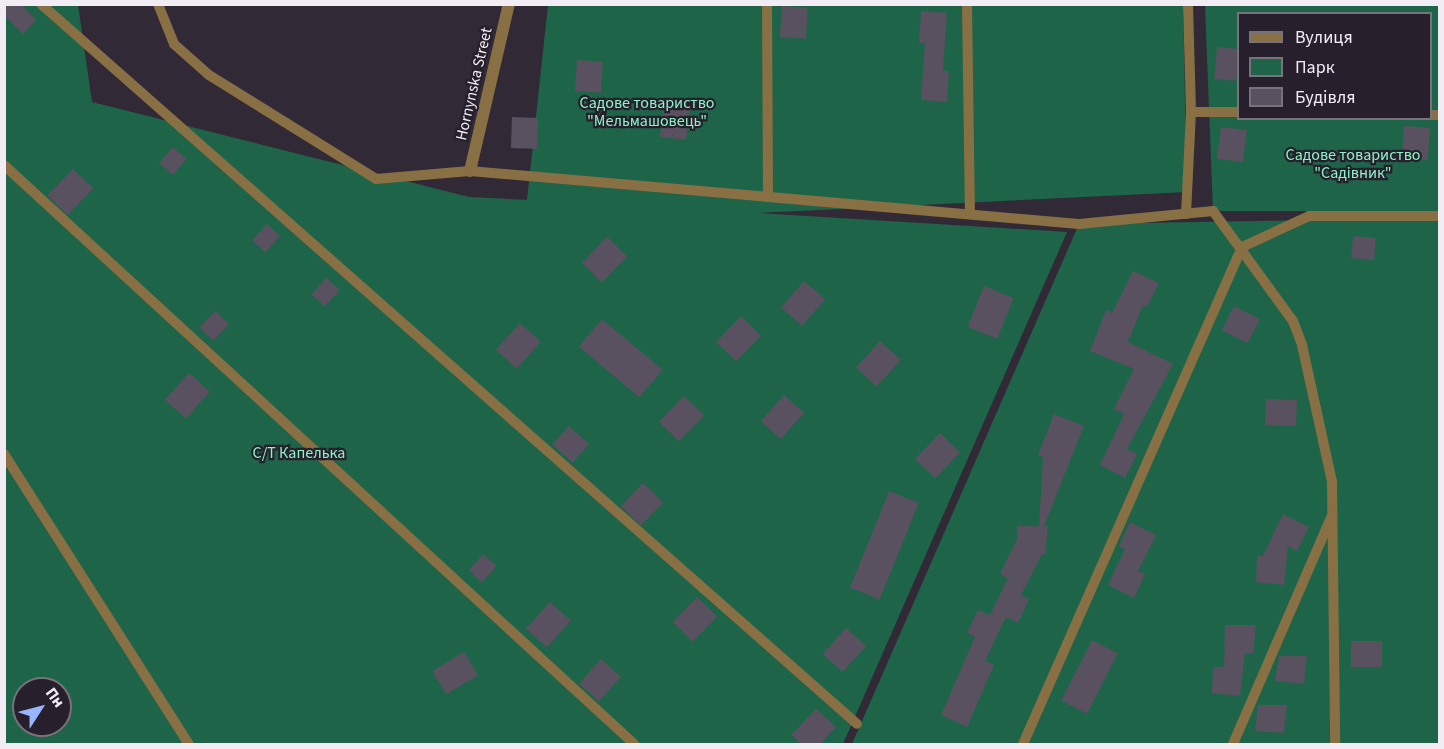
<!DOCTYPE html>
<html>
<head>
<meta charset="utf-8">
<style>
	body { margin:0 }
	#map { position:relative; width:1444px; height:749px; overflow:hidden; background:#312a36; font-family:"Source Sans 3",sans-serif }
	div>[style] { position:absolute }
	.green>* { inset:0; background:#1e6449 }
	.building>* { inset:0; background:#59515f; transform-origin:0 0 }
	.lane>* { height:10px; margin:-5px; padding:0 5px; transform-origin:5px; border-radius:5px; background:#896f44 }
	.street>* { height:12px; margin:-6px; padding:0 6px; transform-origin:6px; border-radius:6px; background:#896f44 }
	span { translate:-50% -50%; white-space:nowrap; text-align:center; line-height:1.15; -webkit-text-stroke:4.5px #27202c; paint-order:stroke }
	.street-label { font-size:16px; color:#f2edf5 }
	.park-label { font-size:16px; color:#88f4c5 }
	.frame { position:absolute; inset:0; border:6px solid #f2edf5; pointer-events:none }
	.legend { position:absolute; left:1237px; top:12px; width:195px; height:108px; box-sizing:border-box; background:#27202c; border:2px solid #78727c; margin:0; padding:8px 10px; list-style:none; font-size:18px; color:#f2edf5 }
	.legend li { display:flex; align-items:center; gap:12px; height:30px }
	.legend b { width:30px; border:2px solid #78727c }
	.north { position:absolute; left:12px; top:677px; width:60px; height:60px; box-sizing:border-box; background:#27202c; border:2px solid #78727c; border-radius:50%; rotate:54deg; font-size:16px; font-weight:700; line-height:24px; text-align:center; color:#f2edf5 }
	.north::after { content:''; display:block; margin:auto; width:21px; height:27px; background:#99b5fd; clip-path:polygon(50% 0,100% 100%,50% 72%,0 100%) }
</style>
</head>
<body>
<div id="map">
	<div class="green">
		<div style="clip-path:polygon(evenodd,4px 5px,78px 5px,92px 102px,469px 197px,527px 200px,548px 5px,1183px 5px,1187px 192px,758px 213px,1067px 232px,843px 744px,5px 744px,4px 5px,24px 689px,60px 689px,60px 725px,24px 725px,24px 689px)"></div>
		<div style="clip-path:polygon(evenodd,1205px 5px,1439px 5px,1439px 211px,1213px 211px,1205px 5px,1238px 14px,1430px 14px,1430px 118px,1238px 118px,1238px 14px)"></div>
		<div style="clip-path:polygon(1439px 218px,1439px 744px,852px 744px,1079px 224px)"></div>
	</div>
	<div class="building">
		<div style="clip-path:polygon(4px 4px,21px 4px,36px 20px,23px 34px,4px 15px)"></div>
		<div style="left:782px;top:6px;width:26px;height:31px;rotate:4deg"></div>
		<div style="clip-path:polygon(921px 11px,947px 13px,943px 71px,949px 71px,947px 102px,921px 100px,925px 43px,919px 43px)"></div>
		<div style="left:1217px;top:47px;width:22px;height:32px;rotate:5deg"></div>
		<div style="left:577px;top:60px;width:26px;height:31px;rotate:4deg"></div>
		<div style="left:664px;top:105px;width:26px;height:32px;rotate:7deg"></div>
		<div style="left:512px;top:117px;width:26px;height:31px;rotate:2deg"></div>
		<div style="left:1404px;top:126px;width:26px;height:32px;rotate:4deg"></div>
		<div style="left:1221px;top:127px;width:26px;height:32px;rotate:7deg"></div>
		<div style="left:173px;top:147px;width:18px;height:21px;rotate:41deg"></div>
		<div style="left:73px;top:169px;width:28px;height:37px;rotate:44deg"></div>
		<div style="left:267px;top:224px;width:18px;height:22px;rotate:43deg"></div>
		<div style="left:1353px;top:236px;width:23px;height:22px;rotate:5deg"></div>
		<div style="left:607px;top:237px;width:28px;height:36px;rotate:44deg"></div>
		<div style="clip-path:polygon(1133px 271px,1159px 283px,1147px 307px,1143px 305px,1128px 342px,1173px 364px,1127px 449px,1137px 454px,1125px 478px,1100px 465px,1124px 414px,1114px 409px,1134px 369px,1090px 351px,1106px 310px,1112px 313px)"></div>
		<div style="left:326px;top:278px;width:18px;height:22px;rotate:41deg"></div>
		<div style="left:804px;top:281px;width:28px;height:35px;rotate:41deg"></div>
		<div style="left:984px;top:286px;width:32px;height:44px;rotate:22deg"></div>
		<div style="left:1234px;top:306px;width:29px;height:27px;rotate:27deg"></div>
		<div style="left:215px;top:311px;width:19px;height:23px;rotate:43deg"></div>
		<div style="left:741px;top:316px;width:28px;height:36px;rotate:44deg"></div>
		<div style="left:602px;top:319px;width:79px;height:36px;rotate:40deg"></div>
		<div style="left:520px;top:323px;width:28px;height:36px;rotate:42deg"></div>
		<div style="left:880px;top:341px;width:28px;height:36px;rotate:42deg"></div>
		<div style="left:189px;top:373px;width:28px;height:36px;rotate:42deg"></div>
		<div style="left:784px;top:395px;width:27px;height:35px;rotate:42deg"></div>
		<div style="left:684px;top:396px;width:28px;height:36px;rotate:44deg"></div>
		<div style="left:1266px;top:399px;width:31px;height:26px;rotate:2deg"></div>
		<div style="clip-path:polygon(1054px 414px,1084px 426px,1044px 526px,1048px 526px,1045px 555px,1042px 554px,1021px 595px,1029px 599px,1018px 623px,1006px 617px,985px 661px,994px 665px,967px 727px,941px 715px,975px 637px,967px 633px,978px 610px,990px 615px,1008px 578px,1000px 574px,1017px 539px,1017px 526px,1039px 526px,1043px 457px,1038px 455px)"></div>
		<div style="left:569px;top:426px;width:27px;height:25px;rotate:42deg"></div>
		<div style="left:940px;top:433px;width:28px;height:36px;rotate:44deg"></div>
		<div style="left:643px;top:483px;width:28px;height:32px;rotate:44deg"></div>
		<div style="left:889px;top:491px;width:32px;height:104px;rotate:22deg"></div>
		<div style="clip-path:polygon(1283px 514px,1309px 527px,1297px 551px,1288px 546px,1284px 585px,1256px 582px,1257px 556px,1263px 556px)"></div>
		<div style="clip-path:polygon(1130px 522px,1156px 535px,1138px 571px,1145px 574px,1134px 598px,1108px 585px,1125px 549px,1119px 546px)"></div>
		<div style="left:483px;top:554px;width:18px;height:22px;rotate:41deg"></div>
		<div style="left:697px;top:597px;width:28px;height:35px;rotate:44deg"></div>
		<div style="left:550px;top:602px;width:28px;height:36px;rotate:42deg"></div>
		<div style="clip-path:polygon(1225px 625px,1256px 625px,1253px 653px,1245px 653px,1240px 696px,1212px 693px,1213px 667px,1224px 667px)"></div>
		<div style="left:846px;top:628px;width:27px;height:35px;rotate:42deg"></div>
		<div style="left:1092px;top:640px;width:29px;height:68px;rotate:27deg"></div>
		<div style="left:1351px;top:641px;width:31px;height:26px"></div>
		<div style="left:464px;top:652px;width:27px;height:37px;rotate:59deg"></div>
		<div style="clip-path:polygon(1279px 656px,1307px 656px,1304px 684px,1275px 681px)"></div>
		<div style="left:601px;top:659px;width:27px;height:33px;rotate:42deg"></div>
		<div style="clip-path:polygon(1258px 705px,1287px 705px,1284px 733px,1255px 731px)"></div>
		<div style="clip-path:polygon(816px 709px,836px 727px,820px 744px,801px 744px,791px 735px)"></div>
	</div>
	<div class="lane">
		<div style="left:41px;top:4px;width:1088px;rotate:41.42deg"></div>
		<div style="left:158px;top:4px;width:43px;rotate:68.2deg"></div>
		<div style="left:174px;top:44px;width:47px;rotate:41.5deg"></div>
		<div style="left:209px;top:75px;width:197px;rotate:31.9deg"></div>
		<div style="left:376px;top:179px;width:94px;rotate:-4.9deg"></div>
		<div style="left:470px;top:171px;width:611px;rotate:4.97deg"></div>
		<div style="left:1079px;top:224px;width:135px;rotate:-5.5deg"></div>
		<div style="left:1213px;top:211px;width:136px;rotate:54deg"></div>
		<div style="left:1293px;top:321px;width:26px;rotate:69deg"></div>
		<div style="left:1302px;top:345px;width:140px;rotate:77.6deg"></div>
		<div style="left:1332px;top:482px;width:262px;rotate:89.3deg"></div>
		<div style="left:767px;top:4px;width:193px;rotate:89.7deg"></div>
		<div style="left:967px;top:4px;width:210px;rotate:89.2deg"></div>
		<div style="left:1191px;top:112px;width:47px"></div>
		<div style="left:1430px;top:115px;width:10px"></div>
		<div style="left:4px;top:165px;width:856px;rotate:42.58deg"></div>
		<div style="left:1186px;top:214px;width:102px;rotate:-87.2deg"></div>
		<div style="left:1191px;top:112px;width:108px;rotate:-91.6deg"></div>
		<div style="left:4px;top:454px;width:344px;rotate:57.5deg"></div>
		<div style="left:1023px;top:744px;width:543px;rotate:-66.22deg"></div>
		<div style="left:1242px;top:247px;width:74px;rotate:-24.8deg"></div>
		<div style="left:1309px;top:216px;width:131px"></div>
		<div style="left:1233px;top:744px;width:249px;rotate:-66.6deg"></div>
	</div>
	<div class="street">
		<div style="left:470px;top:171px;width:171px;rotate:-76.9deg"></div>
	</div>
	<div class="street-label">
		<span style="left:474px;top:84px;rotate:-77deg">Hornynska Street</span>
	</div>
	<div class="park-label">
		<span style="left:647px;top:112px">Садове товариство<br>"Мельмашовець"</span>
		<span style="left:1353px;top:164px">Садове товариство<br>"Садівник"</span>
		<span style="left:299px;top:453px">С/Т Капелька</span>
	</div>
	<div class="frame"></div>
	<ul class="legend">
	<li><b style="height:8px;background:#896f44"></b>Вулиця</li>
	<li><b style="height:16px;background:#1e6449"></b>Парк</li>
	<li><b style="height:16px;background:#59515f"></b>Будівля</li>
	</ul>
	<div class="north">Пн</div>
</div>
</body>
</html>
